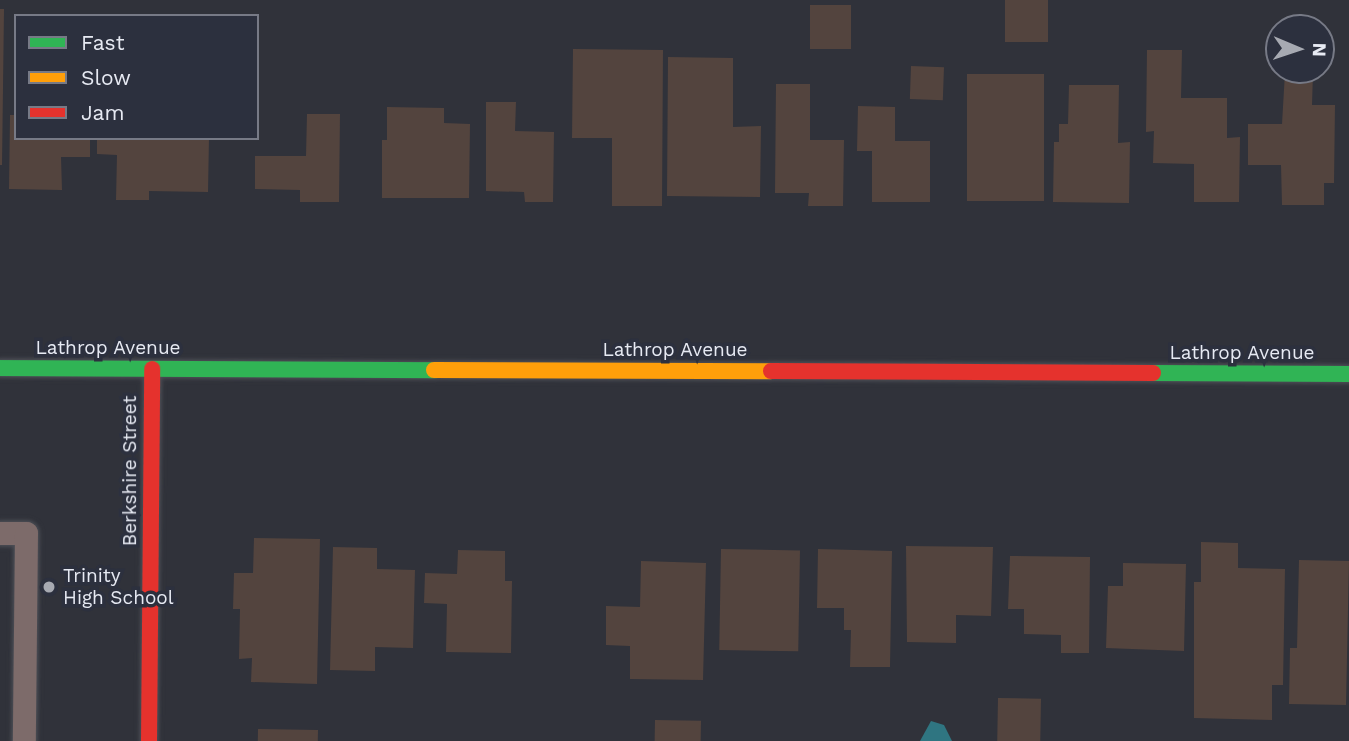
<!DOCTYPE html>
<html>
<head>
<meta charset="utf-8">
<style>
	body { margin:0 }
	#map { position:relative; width:1349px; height:741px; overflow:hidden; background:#30323a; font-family:"Work Sans",sans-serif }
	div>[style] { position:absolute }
	.water>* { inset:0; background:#2f7581 }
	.building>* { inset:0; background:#53443e; transform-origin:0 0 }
	.roads { filter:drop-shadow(0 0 2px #4e5057) drop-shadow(0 0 2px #4e5057) }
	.lane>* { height:23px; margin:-11.5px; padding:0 11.5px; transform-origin:11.5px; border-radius:11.5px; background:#7d6b6a }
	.fast>* { height:16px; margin:-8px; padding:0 8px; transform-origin:8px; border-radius:8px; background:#30b455 }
	.slow>* { height:16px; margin:-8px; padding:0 8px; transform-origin:8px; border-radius:8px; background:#ff9f0a }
	.jam>* { height:16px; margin:-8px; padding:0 8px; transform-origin:8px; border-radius:8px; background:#e5322d }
	.dots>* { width:19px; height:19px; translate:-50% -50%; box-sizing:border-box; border:4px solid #2c303e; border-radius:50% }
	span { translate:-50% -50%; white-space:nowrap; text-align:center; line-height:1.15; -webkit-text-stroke:7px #2c303e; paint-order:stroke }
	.street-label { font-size:19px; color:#e7eaf3 }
	.poi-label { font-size:19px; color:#e7eaf3 }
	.left { translate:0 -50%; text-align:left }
	.legend { position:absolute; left:14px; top:14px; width:245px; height:126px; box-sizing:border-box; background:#2c303e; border:2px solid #777a86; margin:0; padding:9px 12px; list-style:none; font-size:21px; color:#e7eaf3 }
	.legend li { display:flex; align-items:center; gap:14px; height:35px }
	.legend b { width:35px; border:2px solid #777a86 }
	.north { position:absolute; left:1265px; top:14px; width:70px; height:70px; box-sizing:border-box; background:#2c303e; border:2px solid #777a86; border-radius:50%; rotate:92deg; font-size:19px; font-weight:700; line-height:28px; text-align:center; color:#e7eaf3 }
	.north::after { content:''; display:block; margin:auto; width:24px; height:32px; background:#a7aab2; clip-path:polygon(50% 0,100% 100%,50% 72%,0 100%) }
</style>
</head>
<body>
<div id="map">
	<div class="water">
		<div style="clip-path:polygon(931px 721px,944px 725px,952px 741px,920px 741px)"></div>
	</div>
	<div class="building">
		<div style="left:1005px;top:0;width:43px;height:42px"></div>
		<div style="left:810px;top:5px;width:41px;height:44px"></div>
		<div style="clip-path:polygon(0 9px,4px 9px,2px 165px,0 165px)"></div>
		<div style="clip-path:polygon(573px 49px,663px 50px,662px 206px,612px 206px,612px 138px,572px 138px)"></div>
		<div style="clip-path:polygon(1147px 50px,1182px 50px,1181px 98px,1227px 98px,1227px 138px,1240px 137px,1239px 202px,1194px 202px,1194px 164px,1153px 163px,1154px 131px,1146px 132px)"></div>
		<div style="clip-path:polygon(668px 57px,733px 58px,733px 127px,761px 126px,760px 197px,667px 196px)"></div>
		<div style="left:911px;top:66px;width:33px;height:33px;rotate:2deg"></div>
		<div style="clip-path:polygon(1285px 72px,1313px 73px,1312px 105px,1335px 105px,1334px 183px,1324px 183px,1324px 205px,1282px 205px,1281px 165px,1248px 165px,1248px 124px,1282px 124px)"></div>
		<div style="left:967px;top:74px;width:77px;height:127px"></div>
		<div style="clip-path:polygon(776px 84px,810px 84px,810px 140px,844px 140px,843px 206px,808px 206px,809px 193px,775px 193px)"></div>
		<div style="clip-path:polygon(1069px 85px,1119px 85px,1118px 143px,1130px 142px,1129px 203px,1053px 202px,1054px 142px,1059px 142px,1059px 124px,1068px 124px)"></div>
		<div style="clip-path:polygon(486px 102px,516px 102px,515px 131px,554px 132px,553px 202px,525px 202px,524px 192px,486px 191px)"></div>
		<div style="clip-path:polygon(858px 106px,895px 107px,895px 141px,930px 141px,930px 202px,872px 202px,872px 151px,857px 151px)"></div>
		<div style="clip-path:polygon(387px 107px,444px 108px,444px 123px,470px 124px,469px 198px,382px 198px,382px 140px,387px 140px)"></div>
		<div style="clip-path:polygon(307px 114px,340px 114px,339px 202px,300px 202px,300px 190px,255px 189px,255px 156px,306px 156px)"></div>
		<div style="clip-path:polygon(10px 115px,16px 115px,16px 138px,90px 138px,90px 157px,61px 157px,62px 190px,9px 189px)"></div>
		<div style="clip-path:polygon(97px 138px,209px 138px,208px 192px,149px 191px,149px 200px,116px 200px,117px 155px,97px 154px)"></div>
		<div style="clip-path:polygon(254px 538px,320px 539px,317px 684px,251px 682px,252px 658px,239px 659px,240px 609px,233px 609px,234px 573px,253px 573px)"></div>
		<div style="clip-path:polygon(1201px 542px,1238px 543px,1238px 568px,1285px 569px,1283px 685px,1272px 685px,1272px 720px,1194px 718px,1194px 582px,1201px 582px)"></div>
		<div style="clip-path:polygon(906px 546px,993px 547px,991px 616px,956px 615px,956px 643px,907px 642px)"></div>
		<div style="clip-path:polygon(333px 547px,377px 548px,377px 569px,415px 570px,413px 648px,375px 647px,375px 671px,330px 670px)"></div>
		<div style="left:721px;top:549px;width:79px;height:101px;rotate:1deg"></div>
		<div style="clip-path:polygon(818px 549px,892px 551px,890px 667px,850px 667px,851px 630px,844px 630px,844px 608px,817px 608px)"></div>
		<div style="clip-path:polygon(458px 550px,505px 551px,505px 581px,512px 581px,511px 653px,446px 652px,447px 604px,424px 603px,425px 573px,457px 574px)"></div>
		<div style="clip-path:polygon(1010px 556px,1090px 557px,1089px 653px,1061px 653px,1061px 635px,1024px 634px,1024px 609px,1008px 609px)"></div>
		<div style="clip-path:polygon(1299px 560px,1349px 561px,1346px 705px,1289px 704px,1290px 648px,1297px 648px)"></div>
		<div style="clip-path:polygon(641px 561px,706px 563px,703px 680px,630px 679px,630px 646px,606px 645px,606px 606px,640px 607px)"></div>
		<div style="clip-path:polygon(1123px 563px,1186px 564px,1184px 651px,1106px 648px,1108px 586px,1123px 586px)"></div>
		<div style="left:998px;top:698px;width:43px;height:43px;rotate:1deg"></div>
		<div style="left:655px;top:720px;width:46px;height:21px;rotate:1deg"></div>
		<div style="left:258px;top:729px;width:60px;height:12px;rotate:1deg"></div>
	</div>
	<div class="roads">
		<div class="lane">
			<div style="left:0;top:533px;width:26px"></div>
			<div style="left:26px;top:533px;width:208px;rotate:90.6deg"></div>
		</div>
		<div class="fast">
			<div style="left:0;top:368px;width:434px;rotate:0.3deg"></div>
			<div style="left:1153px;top:373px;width:196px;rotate:0.3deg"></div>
		</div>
		<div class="slow">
			<div style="left:434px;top:370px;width:337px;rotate:0.2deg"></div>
		</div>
		<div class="jam">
			<div style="left:771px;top:371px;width:382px;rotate:0.3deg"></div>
			<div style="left:149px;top:741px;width:372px;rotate:-89.5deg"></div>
		</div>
	</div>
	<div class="dots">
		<div style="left:49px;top:587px;background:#a7aab2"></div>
	</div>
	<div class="street-label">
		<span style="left:108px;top:348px">Lathrop Avenue</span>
		<span style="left:675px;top:350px">Lathrop Avenue</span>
		<span style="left:1242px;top:353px">Lathrop Avenue</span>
		<span style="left:130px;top:471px;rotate:-90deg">Berkshire Street</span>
	</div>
	<div class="poi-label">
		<span class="left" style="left:63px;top:587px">Trinity<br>High School</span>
	</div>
	<ul class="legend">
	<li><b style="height:9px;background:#30b455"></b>Fast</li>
	<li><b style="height:9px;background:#ff9f0a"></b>Slow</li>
	<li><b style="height:9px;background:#e5322d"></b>Jam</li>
	</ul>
	<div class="north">N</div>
</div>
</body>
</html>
